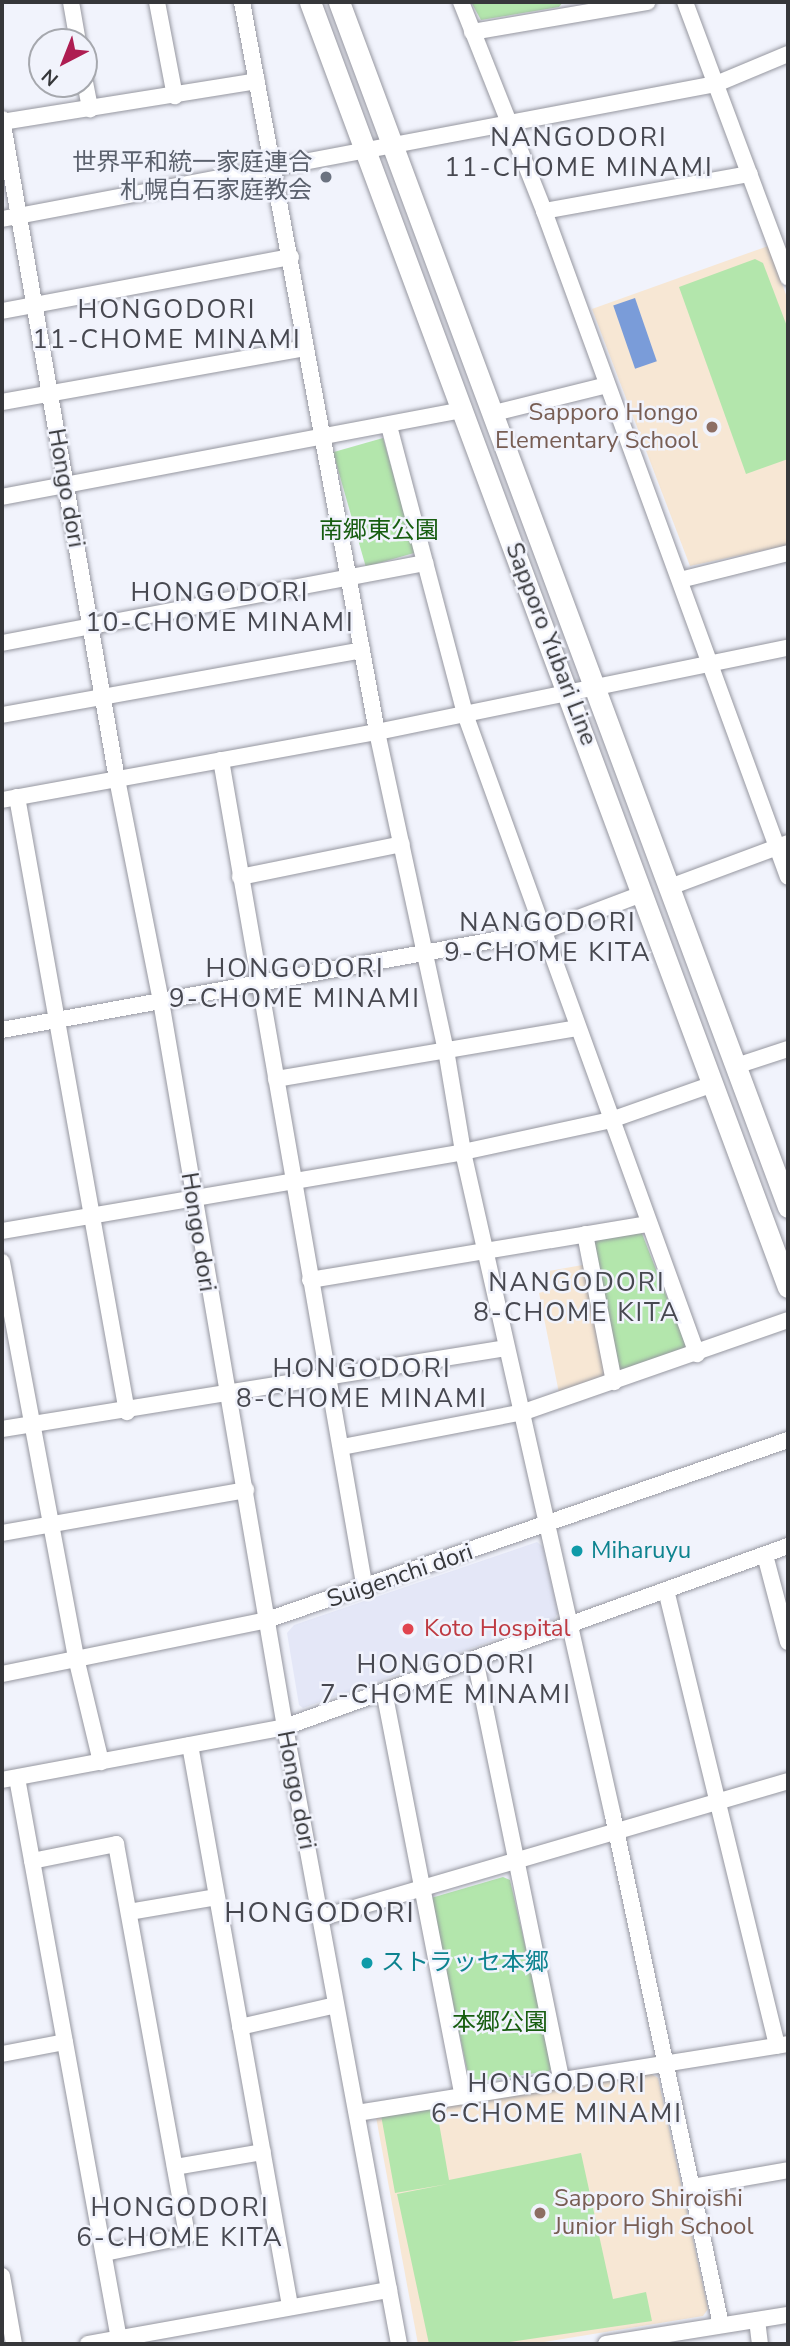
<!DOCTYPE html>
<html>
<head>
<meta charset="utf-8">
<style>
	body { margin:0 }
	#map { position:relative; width:790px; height:2346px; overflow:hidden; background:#f1f3fc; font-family:"Nunito Sans","Noto Sans JP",sans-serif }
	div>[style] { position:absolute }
	.built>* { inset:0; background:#e4e7f7 }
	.education>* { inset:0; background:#f7e7d4 }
	.green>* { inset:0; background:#b3e6ac; transform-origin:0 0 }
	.water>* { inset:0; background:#7a9cd9; transform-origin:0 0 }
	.roads { filter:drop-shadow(0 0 2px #9697a0) drop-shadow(0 0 2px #9697a0) }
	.minor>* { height:16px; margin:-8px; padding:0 8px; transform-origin:8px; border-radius:8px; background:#fff }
	.major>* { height:21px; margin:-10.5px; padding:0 10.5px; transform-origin:10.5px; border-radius:10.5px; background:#fff }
	.dots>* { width:19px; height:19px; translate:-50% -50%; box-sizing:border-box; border:4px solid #f1f3fc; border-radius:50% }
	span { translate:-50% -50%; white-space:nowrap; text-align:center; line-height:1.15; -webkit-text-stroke:5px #f1f3fc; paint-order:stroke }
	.worship-label { font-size:24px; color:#5b616d }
	.right { translate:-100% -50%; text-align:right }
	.education-label { font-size:24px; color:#785e54 }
	.left { translate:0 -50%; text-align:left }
	.street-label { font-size:24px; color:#36373a }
	.park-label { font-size:24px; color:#175d10 }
	.culture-label { font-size:24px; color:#0d838f }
	.health-label { font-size:24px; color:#be3a42 }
	.neighbourhood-label { font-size:26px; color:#474850; letter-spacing:2px }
	.quarter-label { font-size:28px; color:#474850; letter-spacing:2px }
	.frame { position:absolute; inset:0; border:4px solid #36373a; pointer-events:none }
	.north { position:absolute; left:28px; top:28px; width:70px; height:70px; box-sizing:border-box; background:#f1f3fc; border:2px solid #a6a8ae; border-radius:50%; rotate:222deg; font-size:19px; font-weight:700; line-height:28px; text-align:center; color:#36373a }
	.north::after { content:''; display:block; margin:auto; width:24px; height:32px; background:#ae1d52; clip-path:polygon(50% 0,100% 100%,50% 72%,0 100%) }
</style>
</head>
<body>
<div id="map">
	<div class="built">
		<div style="clip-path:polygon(537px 1542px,543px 1547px,558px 1613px,554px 1619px,303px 1708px,299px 1705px,287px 1633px,294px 1625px)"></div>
	</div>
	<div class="education">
		<div style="clip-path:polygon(768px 246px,788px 300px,788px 545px,690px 566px,592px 309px)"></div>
		<div style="clip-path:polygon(588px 1264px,609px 1375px,559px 1393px,539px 1293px,552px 1289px,549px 1271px)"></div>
		<div style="clip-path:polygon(650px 2073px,658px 2078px,708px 2309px,703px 2316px,532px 2344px,418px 2344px,376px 2117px)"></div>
	</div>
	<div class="green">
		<div style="clip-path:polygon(471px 2px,563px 2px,559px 7px,481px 20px)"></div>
		<div style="clip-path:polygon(755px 259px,763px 263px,788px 329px,788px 459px,746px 474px,679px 287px)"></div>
		<div style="left:383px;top:438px;width:119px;height:52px;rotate:74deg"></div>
		<div style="clip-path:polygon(641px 1231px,686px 1346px,682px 1355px,621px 1375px,593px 1245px,596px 1240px)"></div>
		<div style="clip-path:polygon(503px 1877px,510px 1880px,553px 2066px,549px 2071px,478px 2082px,469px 2079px,431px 1898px)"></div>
		<div style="clip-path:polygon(436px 2106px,449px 2180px,581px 2153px,613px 2299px,646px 2292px,652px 2321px,497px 2344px,429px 2344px,397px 2194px,448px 2184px,395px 2193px,381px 2115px)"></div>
	</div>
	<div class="water">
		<div style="left:635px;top:298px;width:67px;height:23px;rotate:71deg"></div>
	</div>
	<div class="roads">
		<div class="minor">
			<div style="left:71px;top:2px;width:41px;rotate:80.1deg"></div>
			<div style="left:157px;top:2px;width:96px;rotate:79.2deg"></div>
			<div style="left:242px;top:2px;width:742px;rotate:79.52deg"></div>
			<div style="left:377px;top:732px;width:325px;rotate:77.8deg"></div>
			<div style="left:446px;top:1050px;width:103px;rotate:80.5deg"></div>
			<div style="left:463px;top:1152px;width:681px;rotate:77.27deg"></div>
			<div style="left:613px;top:1816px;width:520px;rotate:78.02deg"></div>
			<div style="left:461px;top:2px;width:225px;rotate:68.3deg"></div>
			<div style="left:544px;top:211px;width:709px;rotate:69.88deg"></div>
			<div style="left:685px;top:2px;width:294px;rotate:69.5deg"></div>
			<div style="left:472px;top:32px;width:178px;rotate:-9.7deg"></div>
			<div style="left:84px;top:77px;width:33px;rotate:79deg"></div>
			<div style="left:2px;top:119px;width:670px;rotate:80.12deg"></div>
			<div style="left:117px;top:779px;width:226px;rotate:78.8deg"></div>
			<div style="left:161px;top:1001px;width:737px;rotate:80.31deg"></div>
			<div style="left:285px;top:1727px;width:627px;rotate:79.53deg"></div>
			<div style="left:2px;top:122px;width:258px;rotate:-9.1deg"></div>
			<div style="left:544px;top:211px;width:209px;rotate:-10.2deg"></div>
			<div style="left:2px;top:219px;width:727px;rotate:-10.71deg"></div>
			<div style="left:716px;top:84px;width:78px;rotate:-22.6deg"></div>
			<div style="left:2px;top:311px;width:294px;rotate:-10.6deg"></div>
			<div style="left:2px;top:402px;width:309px;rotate:-10.1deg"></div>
			<div style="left:494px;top:413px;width:116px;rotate:-13.9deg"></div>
			<div style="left:389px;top:426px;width:298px;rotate:75.2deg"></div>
			<div style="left:465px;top:714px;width:681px;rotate:70.07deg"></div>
			<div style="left:2px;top:497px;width:470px;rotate:-10.7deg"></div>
			<div style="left:680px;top:580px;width:111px;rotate:-14deg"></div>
			<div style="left:2px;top:643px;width:431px;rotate:-10.7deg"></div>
			<div style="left:2px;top:715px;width:366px;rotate:-10.2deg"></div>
			<div style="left:221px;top:760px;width:841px;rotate:80.15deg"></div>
			<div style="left:17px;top:797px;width:625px;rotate:79.86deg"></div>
			<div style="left:2px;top:800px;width:381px;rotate:-10.3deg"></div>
			<div style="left:377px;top:732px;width:419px;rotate:-11.6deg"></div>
			<div style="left:240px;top:877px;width:165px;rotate:-11.5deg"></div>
			<div style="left:670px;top:887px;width:126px;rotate:-20.4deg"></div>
			<div style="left:2px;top:1030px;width:551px;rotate:-10.35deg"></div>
			<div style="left:544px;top:931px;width:105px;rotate:-20.7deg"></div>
			<div style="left:736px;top:1066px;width:55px;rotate:-18.1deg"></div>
			<div style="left:276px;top:1079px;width:306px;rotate:-9.6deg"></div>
			<div style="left:2px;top:1231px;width:468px;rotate:-9.7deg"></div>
			<div style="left:463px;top:1152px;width:151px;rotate:-12.2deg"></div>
			<div style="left:611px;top:1120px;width:108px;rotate:-19.4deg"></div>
			<div style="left:585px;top:1234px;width:151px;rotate:78.9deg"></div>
			<div style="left:2px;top:1262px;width:407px;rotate:79.4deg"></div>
			<div style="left:77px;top:1662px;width:103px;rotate:76.5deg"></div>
			<div style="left:310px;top:1280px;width:343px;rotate:-9.4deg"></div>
			<div style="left:2px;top:1429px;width:510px;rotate:-9.13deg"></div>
			<div style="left:342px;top:1447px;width:185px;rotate:-10.9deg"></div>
			<div style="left:524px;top:1412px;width:280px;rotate:-19.2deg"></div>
			<div style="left:2px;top:1533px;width:248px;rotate:-10deg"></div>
			<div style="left:765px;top:1555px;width:90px;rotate:75.2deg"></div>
			<div style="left:666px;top:1590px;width:469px;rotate:76.3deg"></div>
			<div style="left:475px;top:1659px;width:431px;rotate:78.4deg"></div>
			<div style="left:2px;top:1674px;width:270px;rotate:-11.5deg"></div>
			<div style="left:267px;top:1620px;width:551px;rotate:-19.06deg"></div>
			<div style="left:384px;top:1691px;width:413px;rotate:79deg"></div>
			<div style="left:190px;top:1745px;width:570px;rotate:79.89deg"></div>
			<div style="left:17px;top:1778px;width:570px;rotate:79.7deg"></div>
			<div style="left:2px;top:1780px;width:288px;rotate:-10.6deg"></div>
			<div style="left:285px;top:1727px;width:535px;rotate:-19.79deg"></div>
			<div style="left:32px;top:1861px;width:86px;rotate:-11.4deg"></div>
			<div style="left:116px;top:1844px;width:398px;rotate:79.7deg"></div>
			<div style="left:187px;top:2236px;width:85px;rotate:168.4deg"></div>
			<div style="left:129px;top:1912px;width:89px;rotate:-9.7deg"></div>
			<div style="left:320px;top:1918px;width:488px;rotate:-16.3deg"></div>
			<div style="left:240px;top:2027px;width:98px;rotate:-12.9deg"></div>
			<div style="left:2px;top:2054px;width:64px;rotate:-10.8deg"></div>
			<div style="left:357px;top:2113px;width:436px;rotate:-9.1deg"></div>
			<div style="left:175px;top:2167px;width:89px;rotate:-9.7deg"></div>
			<div style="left:692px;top:2187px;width:97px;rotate:-10deg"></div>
			<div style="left:2px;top:2276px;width:69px;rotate:80deg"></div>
			<div style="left:757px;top:2320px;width:24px;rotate:83deg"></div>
			<div style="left:88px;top:2344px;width:306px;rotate:-10.2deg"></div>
			<div style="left:606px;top:2344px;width:184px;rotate:-9.1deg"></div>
		</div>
		<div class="major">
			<div style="left:310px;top:2px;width:1371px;rotate:69.6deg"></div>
			<div style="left:339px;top:2px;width:1286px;rotate:69.56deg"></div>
		</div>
	</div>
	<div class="dots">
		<div style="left:326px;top:177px;background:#6b7280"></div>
		<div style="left:712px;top:427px;background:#8d6e63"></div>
		<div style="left:577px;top:1551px;background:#0f9aa8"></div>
		<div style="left:408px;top:1629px;background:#e0444e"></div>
		<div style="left:367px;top:1963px;background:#0f9aa8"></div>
		<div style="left:540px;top:2213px;background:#8d6e63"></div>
	</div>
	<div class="worship-label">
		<span class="right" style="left:312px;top:177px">世界平和統一家庭連合<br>札幌白石家庭教会</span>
	</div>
	<div class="education-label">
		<span class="right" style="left:698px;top:427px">Sapporo Hongo<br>Elementary School</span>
		<span class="left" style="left:554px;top:2213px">Sapporo Shiroishi<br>Junior High School</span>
	</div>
	<div class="street-label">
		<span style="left:66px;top:488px;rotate:80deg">Hongo dori</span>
		<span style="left:551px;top:644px;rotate:69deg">Sapporo Yubari Line</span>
		<span style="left:198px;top:1232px;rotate:81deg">Hongo dori</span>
		<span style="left:400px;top:1576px;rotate:-19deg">Suigenchi dori</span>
		<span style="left:296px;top:1790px;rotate:79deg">Hongo dori</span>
	</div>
	<div class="park-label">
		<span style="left:379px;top:531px">南郷東公園</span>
		<span style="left:500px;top:2023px">本郷公園</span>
	</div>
	<div class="culture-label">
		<span class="left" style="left:591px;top:1551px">Miharuyu</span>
		<span class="left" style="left:381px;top:1963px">ストラッセ本郷</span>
	</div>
	<div class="health-label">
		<span class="left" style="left:424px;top:1629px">Koto Hospital</span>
	</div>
	<div class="neighbourhood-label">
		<span style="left:579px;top:153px">NANGODORI<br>11-CHOME MINAMI</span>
		<span style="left:167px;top:325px">HONGODORI<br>11-CHOME MINAMI</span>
		<span style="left:220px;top:608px">HONGODORI<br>10-CHOME MINAMI</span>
		<span style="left:548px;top:938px">NANGODORI<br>9-CHOME KITA</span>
		<span style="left:295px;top:984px">HONGODORI<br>9-CHOME MINAMI</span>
		<span style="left:577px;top:1298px">NANGODORI<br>8-CHOME KITA</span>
		<span style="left:362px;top:1384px">HONGODORI<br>8-CHOME MINAMI</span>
		<span style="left:446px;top:1680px">HONGODORI<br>7-CHOME MINAMI</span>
		<span style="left:557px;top:2099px">HONGODORI<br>6-CHOME MINAMI</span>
		<span style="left:180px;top:2223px">HONGODORI<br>6-CHOME KITA</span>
	</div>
	<div class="quarter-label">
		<span style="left:320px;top:1913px">HONGODORI</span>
	</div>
	<div class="frame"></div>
	<div class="north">N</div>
</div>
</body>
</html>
